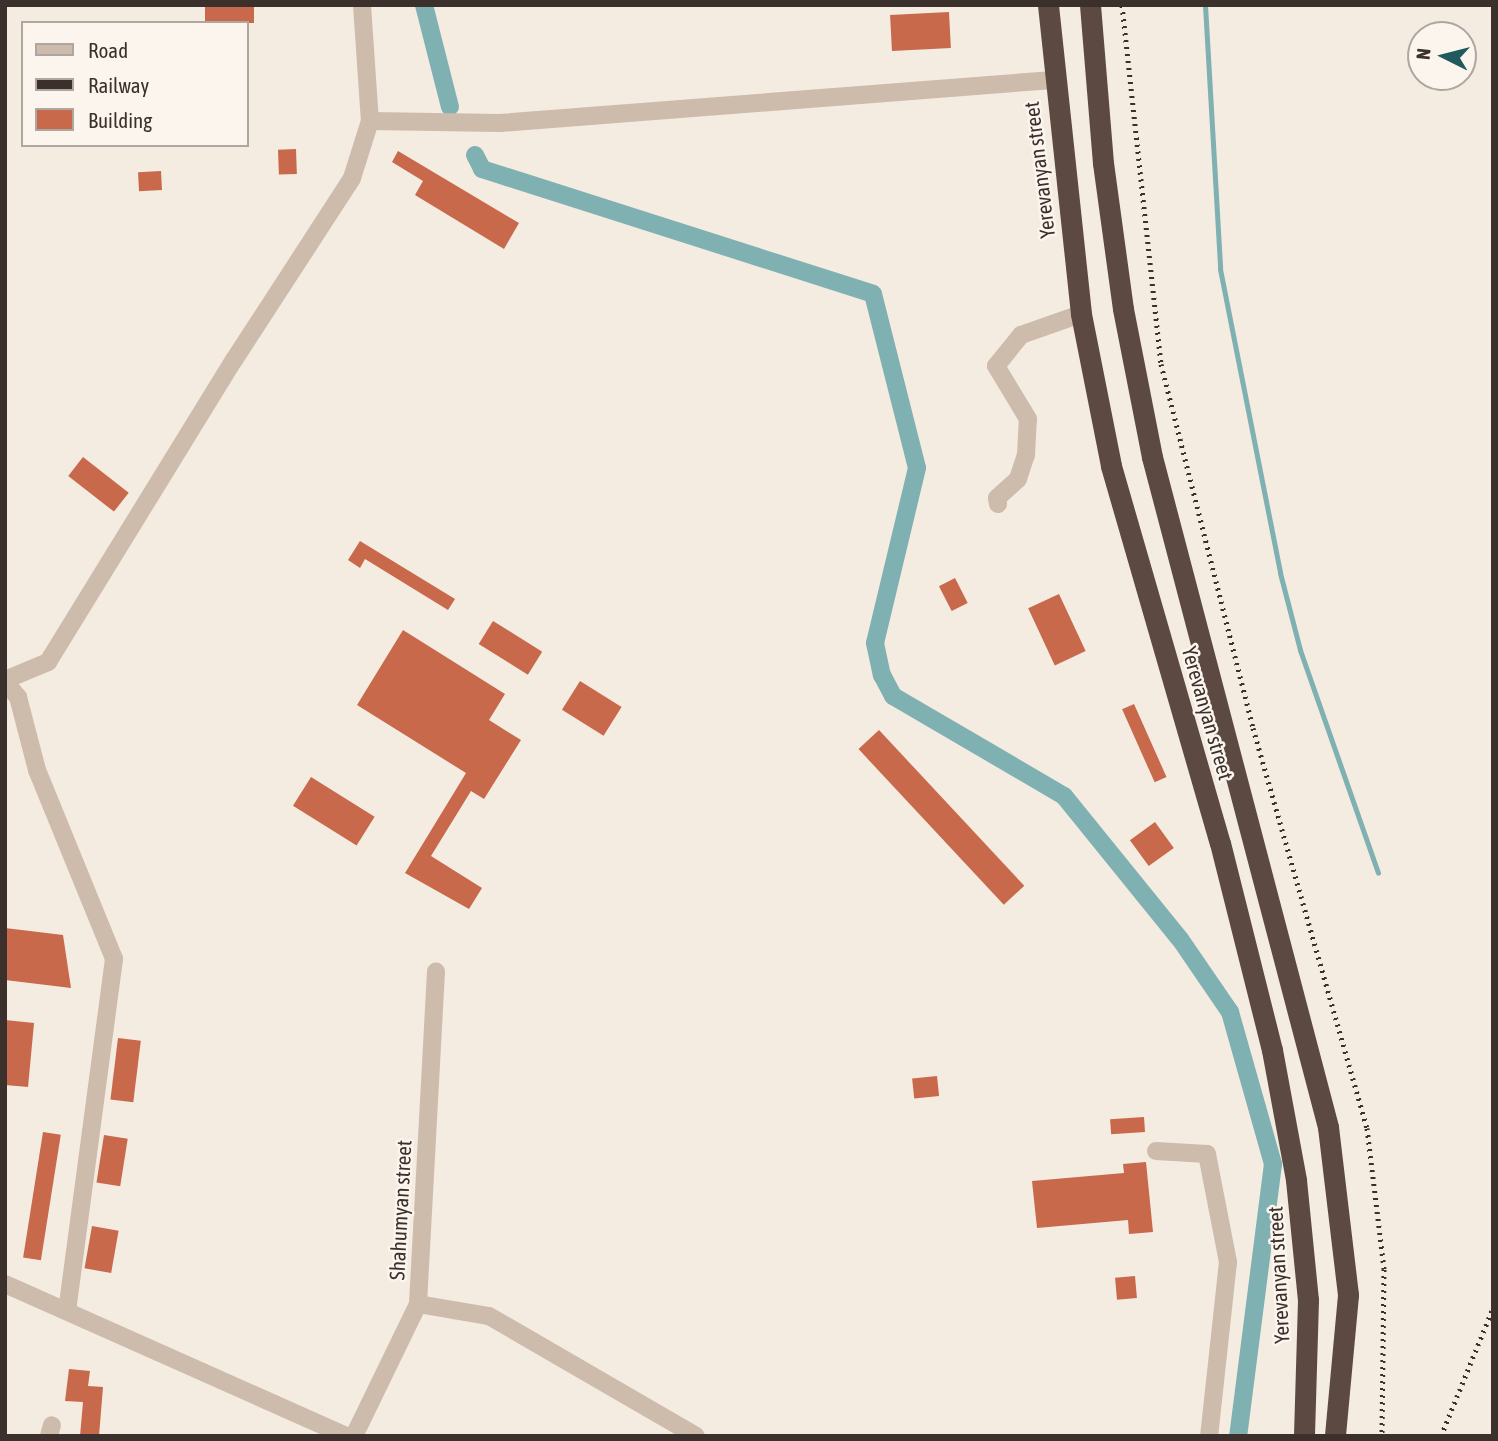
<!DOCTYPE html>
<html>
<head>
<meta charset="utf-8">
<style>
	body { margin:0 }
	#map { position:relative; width:1498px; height:1441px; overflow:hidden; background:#f4ebe1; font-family:"Asap Condensed",sans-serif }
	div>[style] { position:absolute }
	.stream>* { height:5px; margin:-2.5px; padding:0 2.5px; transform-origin:2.5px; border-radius:2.5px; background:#7fb0b2 }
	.canal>* { height:18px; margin:-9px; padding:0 9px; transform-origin:9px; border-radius:9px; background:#7fb0b2 }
	.building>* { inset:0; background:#c8694b; transform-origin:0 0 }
	.minor>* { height:18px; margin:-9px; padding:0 9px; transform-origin:9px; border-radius:9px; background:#cdbbac }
	.highway>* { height:21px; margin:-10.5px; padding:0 10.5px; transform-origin:10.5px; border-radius:10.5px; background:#5c4a42 }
	.rail>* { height:5px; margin-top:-2.5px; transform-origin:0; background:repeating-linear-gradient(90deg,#3b302b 0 2px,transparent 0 7px) }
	span { translate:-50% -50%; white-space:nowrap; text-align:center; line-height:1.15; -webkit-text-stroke:5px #fbf5ee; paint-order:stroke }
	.street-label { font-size:21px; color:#3b302b }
	.frame { position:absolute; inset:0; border:7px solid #3b302b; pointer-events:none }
	.legend { position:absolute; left:21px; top:21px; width:228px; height:126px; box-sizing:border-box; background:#fbf5ee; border:2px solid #aea6a0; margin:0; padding:9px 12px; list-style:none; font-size:21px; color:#3b302b }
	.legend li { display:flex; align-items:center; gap:14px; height:35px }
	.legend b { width:35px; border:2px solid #aea6a0 }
	.north { position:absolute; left:1407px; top:21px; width:70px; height:70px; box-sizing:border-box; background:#fbf5ee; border:2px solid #aea6a0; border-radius:50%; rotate:276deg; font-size:19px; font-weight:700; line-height:28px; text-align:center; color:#3b302b }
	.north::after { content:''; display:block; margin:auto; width:24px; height:32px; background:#1f5a5e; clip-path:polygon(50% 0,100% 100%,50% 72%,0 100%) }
</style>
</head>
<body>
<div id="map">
	<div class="stream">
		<div style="left:1205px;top:5px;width:264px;rotate:86.7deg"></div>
		<div style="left:1220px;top:269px;width:310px;rotate:78.8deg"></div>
		<div style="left:1280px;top:573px;width:80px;rotate:75.4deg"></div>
		<div style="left:1300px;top:650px;width:236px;rotate:70.7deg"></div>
	</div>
	<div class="canal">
		<div style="left:424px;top:5px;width:105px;rotate:75.7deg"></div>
		<div style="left:475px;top:155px;width:16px;rotate:63deg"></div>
		<div style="left:482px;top:169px;width:410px;rotate:17.7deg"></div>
		<div style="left:873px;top:294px;width:179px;rotate:75.8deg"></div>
		<div style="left:917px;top:468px;width:180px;rotate:103.5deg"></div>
		<div style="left:875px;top:643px;width:33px;rotate:78deg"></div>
		<div style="left:882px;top:675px;width:24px;rotate:62deg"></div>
		<div style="left:893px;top:696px;width:198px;rotate:30.3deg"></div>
		<div style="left:1064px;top:796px;width:184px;rotate:51deg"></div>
		<div style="left:1180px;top:939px;width:88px;rotate:55.6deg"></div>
		<div style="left:1230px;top:1012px;width:158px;rotate:74.2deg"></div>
		<div style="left:1273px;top:1164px;width:274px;rotate:97.3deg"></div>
	</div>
	<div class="building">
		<div style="left:205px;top:5px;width:49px;height:18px"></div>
		<div style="left:949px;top:12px;width:36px;height:59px;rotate:87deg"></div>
		<div style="left:296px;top:149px;width:25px;height:18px;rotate:88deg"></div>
		<div style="clip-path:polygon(398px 151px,519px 223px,504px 249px,415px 195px,423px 181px,392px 162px)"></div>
		<div style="left:161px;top:171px;width:19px;height:23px;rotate:87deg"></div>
		<div style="left:83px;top:457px;width:58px;height:24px;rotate:38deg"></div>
		<div style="clip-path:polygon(360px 541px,455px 599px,448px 610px,365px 559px,360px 568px,348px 560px)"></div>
		<div style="left:955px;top:578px;width:28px;height:18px;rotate:63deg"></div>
		<div style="left:1059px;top:594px;width:63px;height:34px;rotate:65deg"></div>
		<div style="left:493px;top:621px;width:58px;height:27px;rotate:32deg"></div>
		<div style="clip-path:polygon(403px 630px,505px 694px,489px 720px,521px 740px,484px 799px,471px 791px,431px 856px,482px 888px,469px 909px,405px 873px,466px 773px,357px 705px)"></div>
		<div style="left:580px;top:681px;width:49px;height:34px;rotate:32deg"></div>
		<div style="left:1134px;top:704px;width:80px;height:13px;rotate:66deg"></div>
		<div style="left:879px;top:730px;width:213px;height:28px;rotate:47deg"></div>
		<div style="left:311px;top:777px;width:75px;height:34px;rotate:32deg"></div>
		<div style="left:1155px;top:822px;width:32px;height:31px;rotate:54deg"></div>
		<div style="clip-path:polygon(5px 928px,63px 935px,71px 988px,5px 980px)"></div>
		<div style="clip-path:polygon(5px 1020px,34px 1023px,28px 1087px,5px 1085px)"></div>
		<div style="left:118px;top:1038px;width:23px;height:62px;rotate:7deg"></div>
		<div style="left:937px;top:1076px;width:20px;height:25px;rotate:84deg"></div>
		<div style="left:1144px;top:1117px;width:15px;height:34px;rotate:86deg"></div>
		<div style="left:43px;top:1132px;width:18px;height:127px;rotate:9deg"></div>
		<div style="left:104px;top:1135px;width:24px;height:48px;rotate:9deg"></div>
		<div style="clip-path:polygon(1146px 1162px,1153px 1232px,1129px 1234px,1128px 1220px,1037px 1228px,1032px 1181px,1124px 1173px,1123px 1164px)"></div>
		<div style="left:92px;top:1226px;width:27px;height:43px;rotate:10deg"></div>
		<div style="left:1135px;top:1276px;width:22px;height:20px;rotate:85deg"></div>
		<div style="clip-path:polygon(69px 1369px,90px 1371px,88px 1386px,103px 1387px,99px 1436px,80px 1436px,83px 1402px,65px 1401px)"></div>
	</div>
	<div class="minor">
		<div style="left:362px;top:5px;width:116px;rotate:86.1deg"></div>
		<div style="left:370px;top:121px;width:130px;rotate:0.9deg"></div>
		<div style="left:500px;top:123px;width:555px;rotate:-4.45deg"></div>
		<div style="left:998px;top:504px;width:6px;rotate:-99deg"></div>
		<div style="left:997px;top:498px;width:28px;rotate:-42deg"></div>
		<div style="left:1018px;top:479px;width:25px;rotate:-72deg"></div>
		<div style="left:1026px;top:455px;width:36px;rotate:-87deg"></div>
		<div style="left:1028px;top:419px;width:62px;rotate:-121.1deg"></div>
		<div style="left:996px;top:366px;width:40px;rotate:-51deg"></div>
		<div style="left:1021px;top:335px;width:64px;rotate:-19.3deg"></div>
		<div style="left:5px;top:680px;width:47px;rotate:-22.7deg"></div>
		<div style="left:48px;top:662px;width:355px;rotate:-58.4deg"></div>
		<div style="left:234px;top:360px;width:217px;rotate:-57deg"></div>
		<div style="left:352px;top:178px;width:60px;rotate:-72.5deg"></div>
		<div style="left:5px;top:682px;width:20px;rotate:49deg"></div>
		<div style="left:18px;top:697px;width:75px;rotate:75.4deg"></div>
		<div style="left:37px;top:770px;width:204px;rotate:67.8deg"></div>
		<div style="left:114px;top:959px;width:355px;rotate:97.6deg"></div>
		<div style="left:1156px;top:1151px;width:51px;rotate:3.4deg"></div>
		<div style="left:1207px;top:1154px;width:110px;rotate:79deg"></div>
		<div style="left:1228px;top:1262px;width:175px;rotate:96.2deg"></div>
		<div style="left:5px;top:1284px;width:374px;rotate:24deg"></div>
		<div style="left:418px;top:1304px;width:72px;rotate:9.6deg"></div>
		<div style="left:489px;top:1316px;width:239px;rotate:30.1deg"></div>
		<div style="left:49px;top:1436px;width:11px;rotate:-75deg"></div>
		<div style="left:354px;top:1436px;width:147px;rotate:-64.1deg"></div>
		<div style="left:418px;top:1304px;width:333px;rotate:-86.9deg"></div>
	</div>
	<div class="highway">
		<div style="left:1048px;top:5px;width:311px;rotate:83.9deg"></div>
		<div style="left:1081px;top:314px;width:155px;rotate:78.8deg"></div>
		<div style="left:1111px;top:466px;width:392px;rotate:73.9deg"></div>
		<div style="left:1220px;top:843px;width:213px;rotate:75.9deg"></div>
		<div style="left:1272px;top:1050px;width:132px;rotate:79.5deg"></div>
		<div style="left:1296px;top:1180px;width:121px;rotate:84.3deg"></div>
		<div style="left:1308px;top:1300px;width:136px;rotate:91.7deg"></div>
		<div style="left:1090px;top:5px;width:159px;rotate:85.3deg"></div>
		<div style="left:1103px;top:163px;width:147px;rotate:82.2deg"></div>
		<div style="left:1123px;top:309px;width:151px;rotate:78.9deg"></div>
		<div style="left:1152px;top:457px;width:693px;rotate:75.28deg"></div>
		<div style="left:1328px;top:1127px;width:169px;rotate:83.2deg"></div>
		<div style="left:1348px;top:1295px;width:142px;rotate:95.3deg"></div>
	</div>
	<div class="rail">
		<div style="left:1122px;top:5px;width:361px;rotate:83.8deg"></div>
		<div style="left:1161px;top:364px;width:375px;rotate:75.8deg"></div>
		<div style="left:1253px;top:728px;width:416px;rotate:74.1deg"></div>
		<div style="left:1367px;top:1128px;width:142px;rotate:83.1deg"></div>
		<div style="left:1384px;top:1269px;width:167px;rotate:90.7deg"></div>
		<div style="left:1441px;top:1436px;width:138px;rotate:-67.9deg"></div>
	</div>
	<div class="street-label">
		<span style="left:1039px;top:170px;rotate:-97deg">Yerevanyan street</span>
		<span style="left:1208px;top:713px;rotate:74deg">Yerevanyan street</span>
		<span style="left:400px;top:1210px;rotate:-87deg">Shahumyan street</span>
		<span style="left:1278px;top:1275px;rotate:-93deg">Yerevanyan street</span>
	</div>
	<div class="frame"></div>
	<ul class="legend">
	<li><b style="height:9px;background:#cdbbac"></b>Road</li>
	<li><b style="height:9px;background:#3b302b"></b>Railway</li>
	<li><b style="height:19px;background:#c8694b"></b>Building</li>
	</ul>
	<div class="north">N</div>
</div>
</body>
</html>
